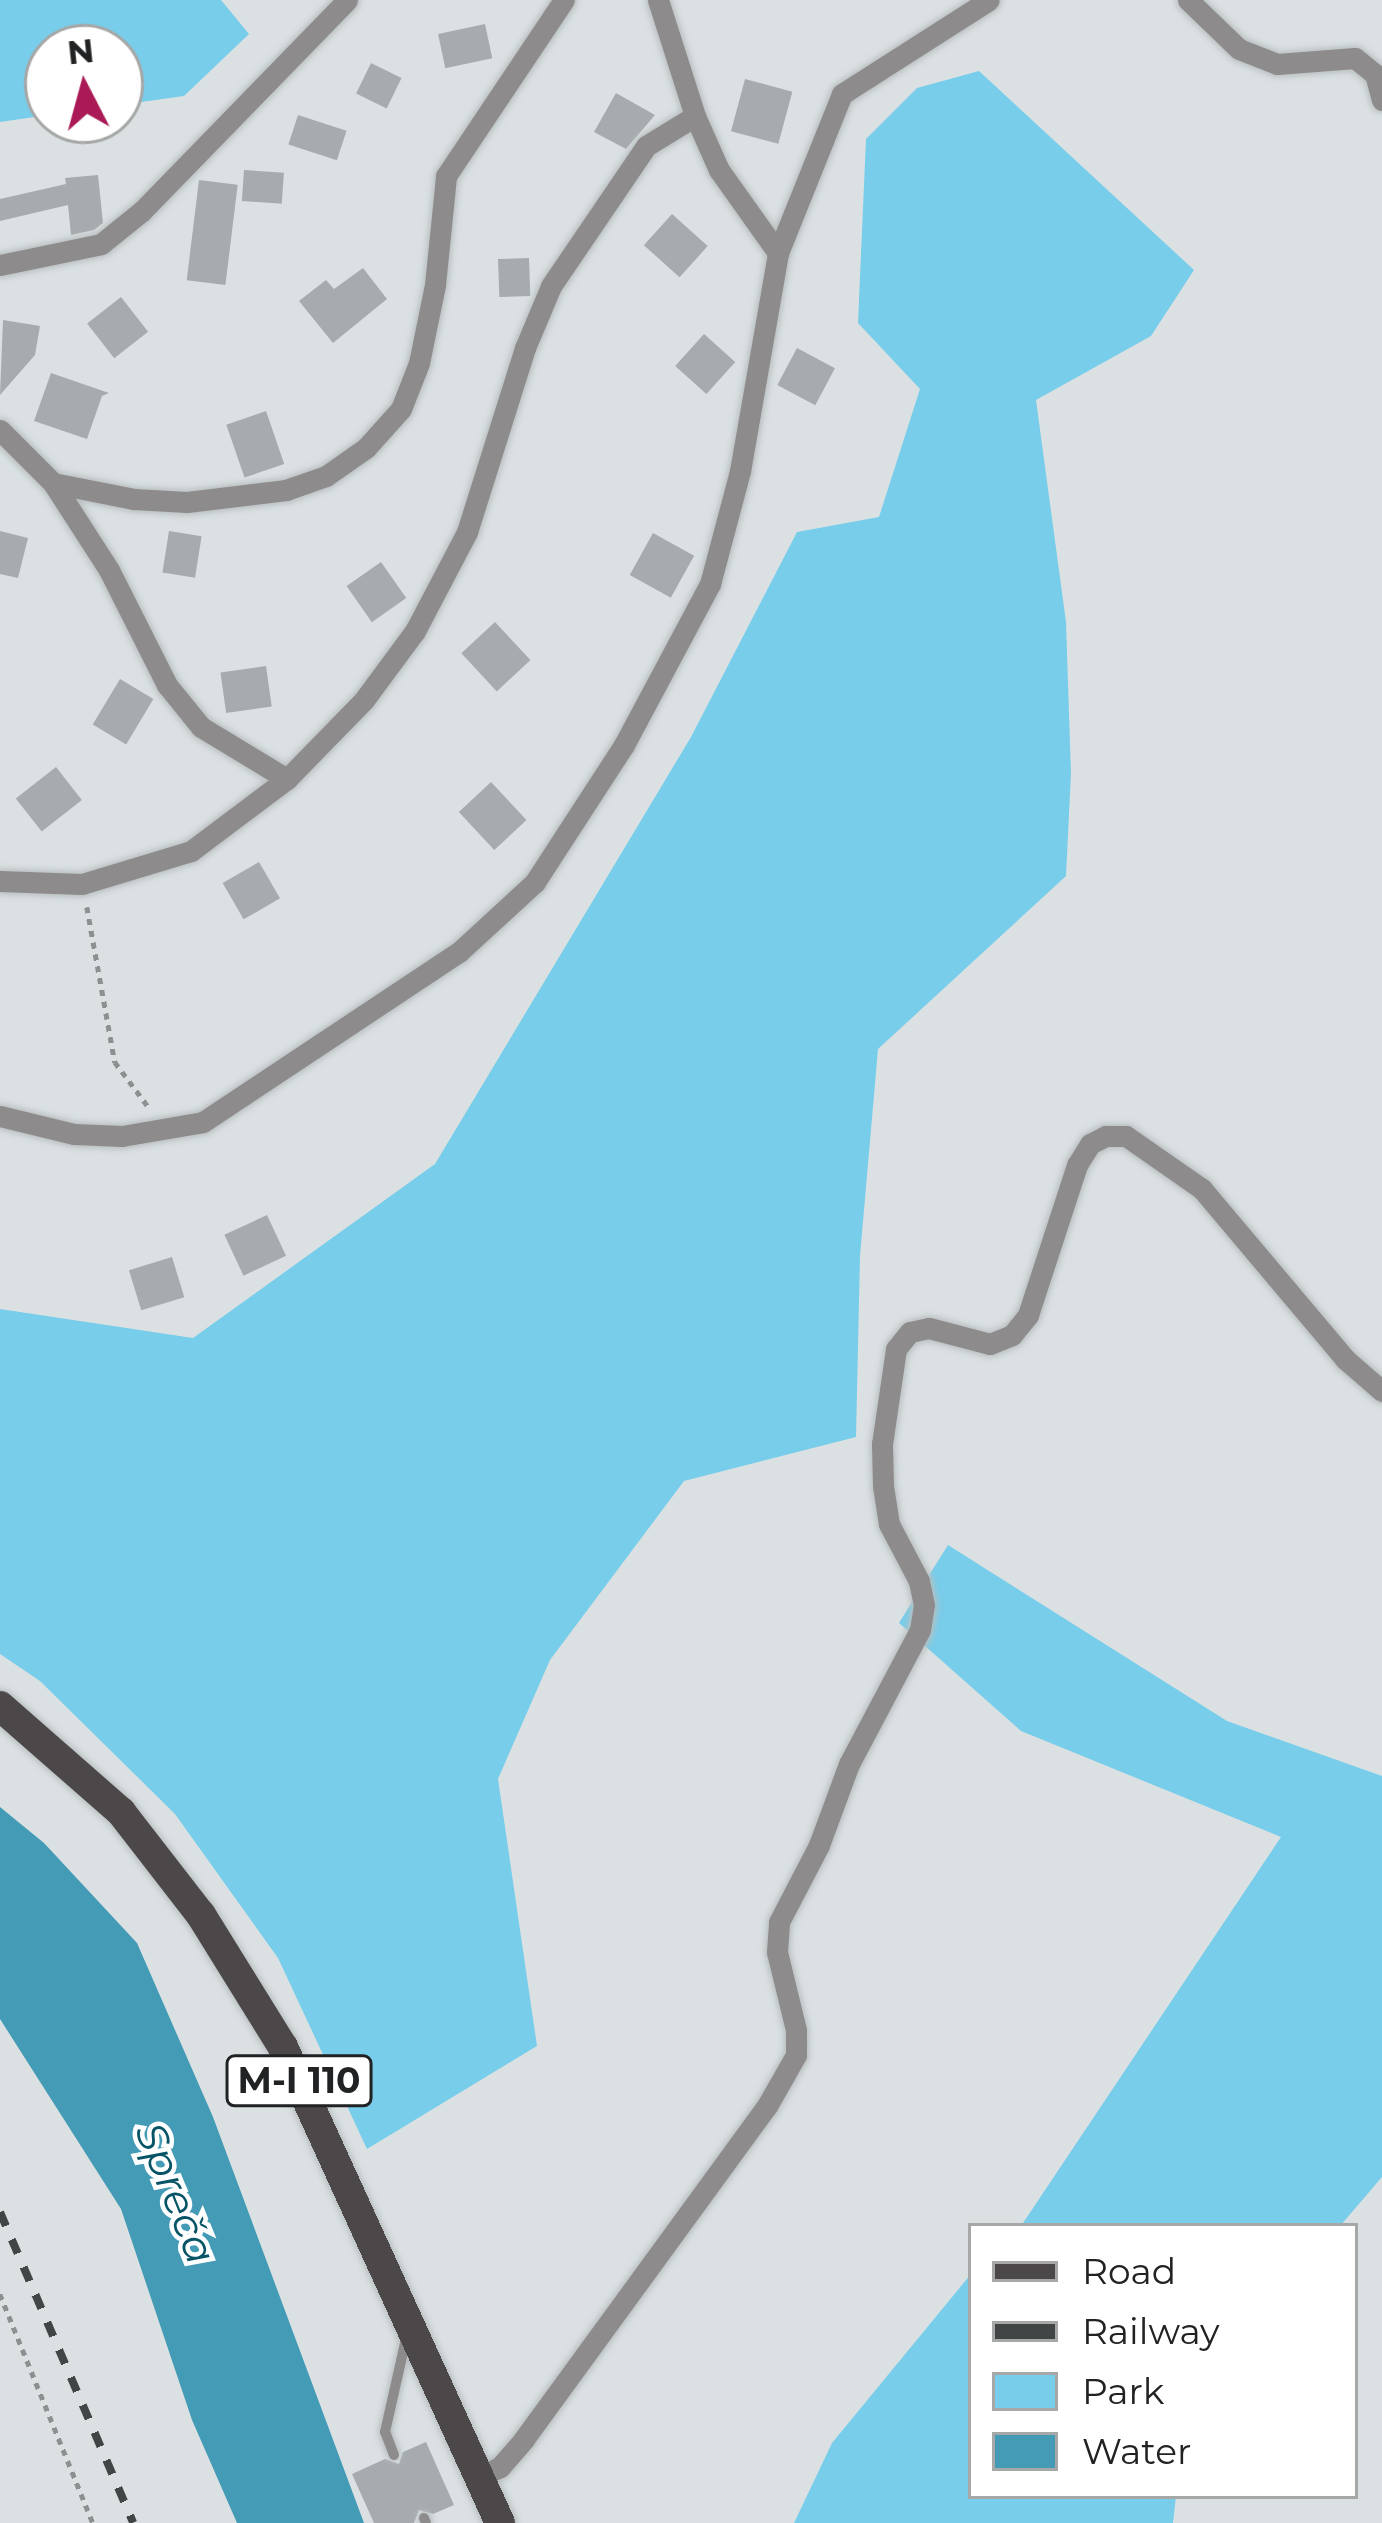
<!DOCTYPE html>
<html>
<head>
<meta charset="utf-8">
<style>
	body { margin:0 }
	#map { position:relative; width:1382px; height:2523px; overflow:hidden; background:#dbe1e3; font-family:Montserrat,sans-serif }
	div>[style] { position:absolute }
	.green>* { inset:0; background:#78cdea }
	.water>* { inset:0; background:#449bb6 }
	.building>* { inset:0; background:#a6acae; transform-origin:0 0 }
	.path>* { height:4.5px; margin-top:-2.25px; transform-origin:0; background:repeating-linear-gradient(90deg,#8b9091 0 6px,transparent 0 12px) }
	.roads { filter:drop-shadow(0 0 3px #b9bfc0) drop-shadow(0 0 3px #b9bfc0) }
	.service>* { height:10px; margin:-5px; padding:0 5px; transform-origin:5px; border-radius:5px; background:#8e8b8c }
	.minor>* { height:21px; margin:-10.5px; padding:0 10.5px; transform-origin:10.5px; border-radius:10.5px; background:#8e8b8c }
	.primary>* { height:30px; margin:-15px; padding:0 15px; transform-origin:15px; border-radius:15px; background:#4c4748 }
	.rail>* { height:8px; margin-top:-4px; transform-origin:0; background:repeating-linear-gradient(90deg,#424546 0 15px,transparent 0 30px) }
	span { translate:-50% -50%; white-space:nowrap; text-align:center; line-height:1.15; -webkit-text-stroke:9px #fff; paint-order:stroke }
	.shield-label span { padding:3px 9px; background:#fff; border:3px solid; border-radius:9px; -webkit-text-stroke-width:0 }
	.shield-label { font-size:36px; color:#202223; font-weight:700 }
	.water-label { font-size:42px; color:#085467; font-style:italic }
	.legend { position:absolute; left:968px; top:2223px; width:390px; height:276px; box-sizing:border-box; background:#fff; border:3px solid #a6a7a7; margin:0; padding:15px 21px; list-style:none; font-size:36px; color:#202223 }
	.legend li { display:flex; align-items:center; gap:24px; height:60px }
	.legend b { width:60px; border:3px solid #a6a7a7 }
	.north { position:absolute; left:24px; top:24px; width:120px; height:120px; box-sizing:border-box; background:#fff; border:3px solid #a6a7a7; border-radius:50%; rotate:354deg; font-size:33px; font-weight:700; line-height:48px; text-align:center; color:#202223 }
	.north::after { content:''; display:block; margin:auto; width:42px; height:54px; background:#a91a56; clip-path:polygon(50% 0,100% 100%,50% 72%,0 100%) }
</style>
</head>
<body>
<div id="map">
	<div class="green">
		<div style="clip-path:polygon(0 0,221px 0,249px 34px,184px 96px,120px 105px,120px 48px,48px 48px,48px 115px,0 122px)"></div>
		<div style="clip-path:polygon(979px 71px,1194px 270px,1151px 336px,1036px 400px,1066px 622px,1071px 773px,1066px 876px,878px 1049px,860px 1256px,856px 1437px,684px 1481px,550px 1660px,498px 1779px,537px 2046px,367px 2149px,278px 1958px,175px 1814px,40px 1681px,0 1654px,0 1309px,193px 1338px,435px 1164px,691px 737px,797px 532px,879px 517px,920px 389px,858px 323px,866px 139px,917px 88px)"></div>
		<div style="clip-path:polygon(948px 1545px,1227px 1721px,1382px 1776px,1382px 2177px,1340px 2226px,1021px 2226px,1281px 1837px,1021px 1731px,899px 1623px)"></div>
		<div style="clip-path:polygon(971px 2274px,971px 2496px,1176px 2496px,1173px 2523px,794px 2523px,832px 2443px)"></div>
	</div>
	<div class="water">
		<div style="clip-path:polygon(0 1807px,44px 1843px,137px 1943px,213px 2117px,364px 2523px,237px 2523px,192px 2420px,121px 2209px,0 2019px)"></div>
	</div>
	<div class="building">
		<div style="left:485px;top:24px;width:35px;height:48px;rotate:78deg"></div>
		<div style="left:371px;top:63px;width:34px;height:34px;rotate:26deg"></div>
		<div style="left:745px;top:79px;width:49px;height:54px;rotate:15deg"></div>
		<div style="clip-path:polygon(616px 93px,655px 115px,626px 149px,594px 132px)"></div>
		<div style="left:298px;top:115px;width:51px;height:31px;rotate:18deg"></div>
		<div style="left:244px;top:170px;width:40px;height:31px;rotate:4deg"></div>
		<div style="clip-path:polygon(98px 175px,103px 223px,94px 230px,71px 235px,68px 205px,0 221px,0 199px,66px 184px,65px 178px)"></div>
		<div style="left:199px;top:180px;width:39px;height:101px;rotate:7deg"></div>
		<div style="left:672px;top:214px;width:48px;height:42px;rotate:42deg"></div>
		<div style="left:529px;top:258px;width:38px;height:31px;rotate:88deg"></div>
		<div style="clip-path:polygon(363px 268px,387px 299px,333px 343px,299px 301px,326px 280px,334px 289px)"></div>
		<div style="left:121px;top:297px;width:44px;height:43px;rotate:52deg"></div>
		<div style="clip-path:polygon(3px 320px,40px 326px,35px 355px,0 395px)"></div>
		<div style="left:704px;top:334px;width:42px;height:43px;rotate:42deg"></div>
		<div style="left:797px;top:348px;width:43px;height:42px;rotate:28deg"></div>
		<div style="clip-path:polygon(51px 373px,109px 393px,102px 396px,87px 439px,34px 421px)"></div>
		<div style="left:266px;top:411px;width:56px;height:42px;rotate:71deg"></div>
		<div style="clip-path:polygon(0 531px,28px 538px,18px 578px,0 574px)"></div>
		<div style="left:169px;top:531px;width:33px;height:42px;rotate:9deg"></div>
		<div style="left:653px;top:533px;width:47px;height:48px;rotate:29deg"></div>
		<div style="left:381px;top:562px;width:44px;height:42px;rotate:55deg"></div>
		<div style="left:495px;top:622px;width:52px;height:46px;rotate:47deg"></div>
		<div style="left:266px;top:666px;width:41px;height:46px;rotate:82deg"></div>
		<div style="left:120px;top:679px;width:39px;height:53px;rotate:31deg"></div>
		<div style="left:56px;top:767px;width:42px;height:51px;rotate:52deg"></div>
		<div style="left:491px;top:782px;width:52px;height:44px;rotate:47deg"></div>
		<div style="left:259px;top:862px;width:42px;height:42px;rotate:60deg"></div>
		<div style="left:267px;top:1215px;width:45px;height:47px;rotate:65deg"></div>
		<div style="left:172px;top:1257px;width:42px;height:45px;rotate:73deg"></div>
		<div style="clip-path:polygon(426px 2442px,454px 2505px,433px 2514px,419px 2510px,414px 2523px,374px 2523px,352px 2474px,385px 2459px,399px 2464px,403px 2452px)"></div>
	</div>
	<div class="path">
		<div style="left:87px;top:907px;width:158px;rotate:79.8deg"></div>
		<div style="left:115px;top:1062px;width:59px;rotate:53.3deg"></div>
		<div style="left:0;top:2294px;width:247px;rotate:67.9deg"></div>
	</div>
	<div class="roads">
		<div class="service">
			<div style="left:394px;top:2455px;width:25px;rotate:-111deg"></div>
			<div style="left:385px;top:2432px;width:95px;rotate:-77.3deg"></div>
			<div style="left:424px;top:2518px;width:5px;rotate:68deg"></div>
		</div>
		<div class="minor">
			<div style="left:658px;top:0;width:122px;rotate:72.3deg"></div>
			<div style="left:695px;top:116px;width:59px;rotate:66deg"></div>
			<div style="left:719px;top:170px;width:102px;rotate:54.6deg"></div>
			<div style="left:1188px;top:0;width:71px;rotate:43.9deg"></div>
			<div style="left:1239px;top:49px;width:41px;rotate:21.5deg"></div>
			<div style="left:1277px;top:64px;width:78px;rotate:-4.4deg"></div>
			<div style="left:1355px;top:58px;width:26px;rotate:39deg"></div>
			<div style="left:1375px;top:74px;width:27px;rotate:75deg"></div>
			<div style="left:0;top:265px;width:103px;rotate:-11.7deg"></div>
			<div style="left:101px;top:244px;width:53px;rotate:-38.8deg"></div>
			<div style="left:142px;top:211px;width:294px;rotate:-45.8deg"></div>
			<div style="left:0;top:430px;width:75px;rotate:45deg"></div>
			<div style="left:53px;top:483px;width:103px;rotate:57.2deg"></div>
			<div style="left:109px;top:570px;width:129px;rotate:63.2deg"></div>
			<div style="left:167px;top:685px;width:54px;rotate:51deg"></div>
			<div style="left:201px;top:727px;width:100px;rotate:31.2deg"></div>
			<div style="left:53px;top:483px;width:83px;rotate:11.2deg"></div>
			<div style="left:134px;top:499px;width:53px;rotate:3.2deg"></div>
			<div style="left:187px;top:502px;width:100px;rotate:-6.9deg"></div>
			<div style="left:286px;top:490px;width:42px;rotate:-19.3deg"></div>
			<div style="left:326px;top:476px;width:49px;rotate:-35deg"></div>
			<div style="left:366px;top:448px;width:52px;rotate:-48.1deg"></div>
			<div style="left:401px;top:409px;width:49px;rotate:-68.6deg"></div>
			<div style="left:419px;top:363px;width:80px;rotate:-78.4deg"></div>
			<div style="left:435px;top:285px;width:110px;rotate:-84.2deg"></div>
			<div style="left:446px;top:176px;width:212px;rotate:-56.2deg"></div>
			<div style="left:0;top:881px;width:82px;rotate:2.1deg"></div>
			<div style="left:82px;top:884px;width:114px;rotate:-16.8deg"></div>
			<div style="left:191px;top:851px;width:120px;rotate:-36.9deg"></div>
			<div style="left:287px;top:779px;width:110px;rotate:-45.7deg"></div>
			<div style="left:364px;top:700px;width:86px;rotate:-53.5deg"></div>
			<div style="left:415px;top:631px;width:112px;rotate:-62.3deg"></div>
			<div style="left:467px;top:532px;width:193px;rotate:-72.5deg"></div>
			<div style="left:525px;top:348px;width:67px;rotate:-67.2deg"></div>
			<div style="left:551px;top:286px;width:169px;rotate:-55.8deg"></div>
			<div style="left:646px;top:146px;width:57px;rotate:-31.5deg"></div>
			<div style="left:0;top:1116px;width:76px;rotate:13.7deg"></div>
			<div style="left:74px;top:1134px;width:48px;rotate:2.4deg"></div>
			<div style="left:122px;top:1136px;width:82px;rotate:-9.8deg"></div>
			<div style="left:203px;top:1122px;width:307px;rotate:-33.6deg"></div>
			<div style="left:459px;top:952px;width:103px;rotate:-42.6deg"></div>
			<div style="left:535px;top:882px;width:163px;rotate:-57deg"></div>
			<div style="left:624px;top:745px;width:183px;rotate:-61.9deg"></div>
			<div style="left:710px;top:584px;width:117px;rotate:-75.1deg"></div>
			<div style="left:740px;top:471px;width:221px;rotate:-80.1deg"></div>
			<div style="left:778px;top:253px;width:171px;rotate:-68.1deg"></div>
			<div style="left:842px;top:94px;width:174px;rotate:-32.6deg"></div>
			<div style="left:480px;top:2476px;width:22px;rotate:-24deg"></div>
			<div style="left:500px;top:2467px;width:37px;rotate:-49deg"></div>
			<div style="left:524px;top:2439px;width:412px;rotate:-53.9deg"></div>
			<div style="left:767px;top:2106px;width:59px;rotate:-60.4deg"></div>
			<div style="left:796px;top:2055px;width:25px;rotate:-90deg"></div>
			<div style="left:796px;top:2030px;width:80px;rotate:-103.7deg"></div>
			<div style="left:777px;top:1952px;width:30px;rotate:-86deg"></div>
			<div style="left:779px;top:1922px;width:87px;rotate:-62.5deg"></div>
			<div style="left:819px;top:1845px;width:86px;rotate:-69.7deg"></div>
			<div style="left:849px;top:1764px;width:152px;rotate:-62.1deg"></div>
			<div style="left:920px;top:1630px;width:25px;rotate:-81deg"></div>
			<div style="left:924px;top:1605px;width:25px;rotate:-102deg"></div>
			<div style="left:919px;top:1581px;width:64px;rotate:-117.8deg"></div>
			<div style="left:889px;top:1524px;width:39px;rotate:-99deg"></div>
			<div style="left:883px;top:1485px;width:41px;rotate:-91.4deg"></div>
			<div style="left:882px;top:1444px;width:96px;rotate:-81.6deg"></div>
			<div style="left:896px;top:1349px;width:22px;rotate:-51deg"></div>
			<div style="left:910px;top:1332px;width:19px;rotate:-12deg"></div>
			<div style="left:929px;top:1328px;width:63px;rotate:14.7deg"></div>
			<div style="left:990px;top:1344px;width:24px;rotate:-22deg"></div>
			<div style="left:1012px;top:1335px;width:26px;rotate:-51deg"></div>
			<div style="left:1028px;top:1315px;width:158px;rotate:-71.9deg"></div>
			<div style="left:1077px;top:1165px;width:25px;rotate:-58deg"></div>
			<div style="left:1090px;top:1144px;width:18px;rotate:-27deg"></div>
			<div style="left:1106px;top:1136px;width:20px"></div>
			<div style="left:1126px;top:1136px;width:93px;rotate:34.9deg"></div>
			<div style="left:1202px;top:1189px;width:222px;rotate:49.9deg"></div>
			<div style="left:1345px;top:1359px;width:49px;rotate:40.9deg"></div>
		</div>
		<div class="primary">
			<div style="left:0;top:1706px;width:161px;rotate:41.2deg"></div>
			<div style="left:121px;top:1812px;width:130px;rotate:52.2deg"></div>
			<div style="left:201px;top:1915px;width:155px;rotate:58.2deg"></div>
			<div style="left:283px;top:2047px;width:523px;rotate:65.49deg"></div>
		</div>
	</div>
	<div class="rail">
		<div style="left:0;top:2212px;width:338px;rotate:66.8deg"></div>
	</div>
	<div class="shield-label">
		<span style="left:299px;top:2081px">M-I 110</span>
	</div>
	<div class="water-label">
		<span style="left:176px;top:2193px;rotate:68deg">Spreča</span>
	</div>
	<ul class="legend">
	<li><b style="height:15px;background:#4c4748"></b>Road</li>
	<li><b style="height:15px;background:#424546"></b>Railway</li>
	<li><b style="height:33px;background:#78cdea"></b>Park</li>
	<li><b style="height:33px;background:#449bb6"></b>Water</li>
	</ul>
	<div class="north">N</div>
</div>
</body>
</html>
